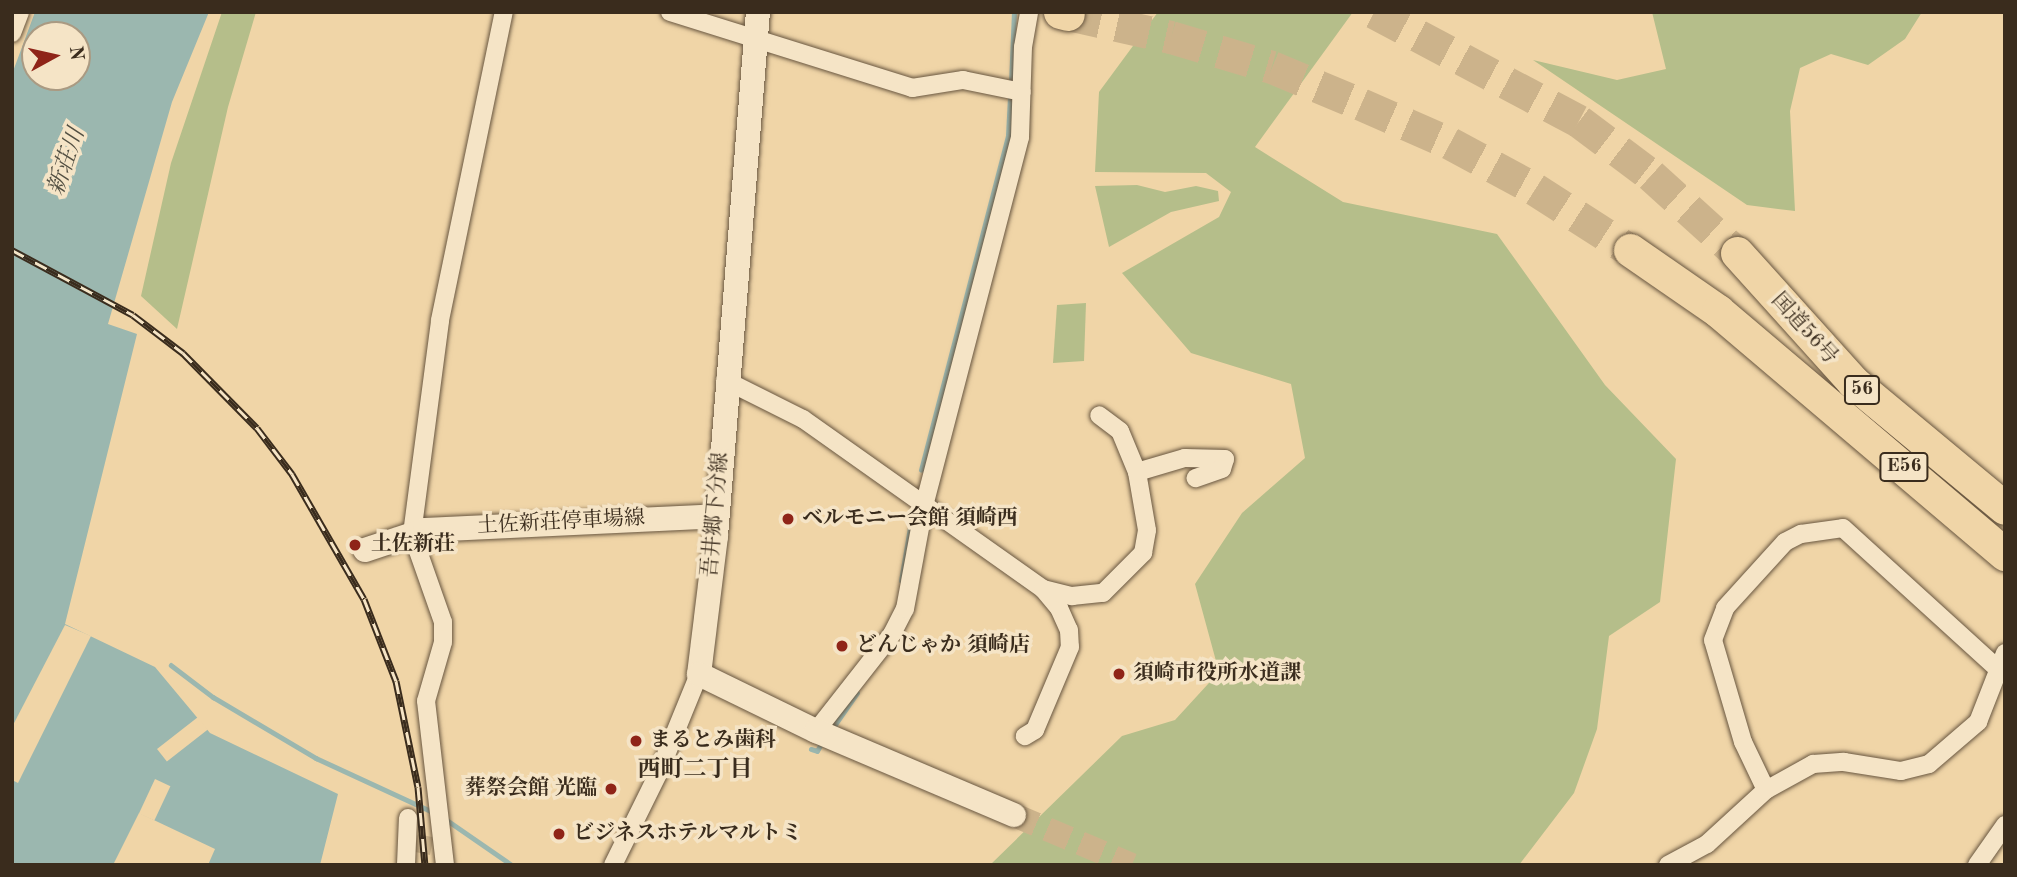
<!DOCTYPE html>
<html>
<head>
<meta charset="utf-8">
<style>
	body { margin:0 }
	#map { position:relative; width:2017px; height:877px; overflow:hidden; background:#f0d5a7; font-family:"Old Standard TT","Noto Serif JP",serif }
	div>[style] { position:absolute }
	.green>* { inset:0; background:#b5be8a }
	.water>* { inset:0; background:#9bb7af }
	.pier>* { inset:0; background:#f0d5a7; transform-origin:0 0 }
	.stream>* { height:4.5px; margin:-2.25px; padding:0 2.25px; transform-origin:2.25px; border-radius:2.25px; background:#9bb7af }
	.street-tunnel>* { height:18px; margin-top:-9px; transform-origin:0; background:repeating-linear-gradient(90deg,#ccb38b 0 18px,transparent 0 27px) }
	.secondary-tunnel>* { height:24px; margin-top:-12px; transform-origin:0; background:repeating-linear-gradient(90deg,#ccb38b 0 24px,transparent 0 36px) }
	.highway-tunnel>* { height:33px; margin-top:-16.5px; transform-origin:0; background:repeating-linear-gradient(90deg,#ccb38b 0 33px,transparent 0 50px) }
	.roads { filter:drop-shadow(0 0 2px #685640) drop-shadow(0 0 2px #685640) }
	.street>* { height:18px; margin:-9px; padding:0 9px; transform-origin:9px; border-radius:9px; background:#f5e4c6 }
	.secondary>* { height:24px; margin:-12px; padding:0 12px; transform-origin:12px; border-radius:12px; background:#f5e4c6 }
	.highway>* { height:33px; margin:-16.5px; padding:0 16.5px; transform-origin:16.5px; border-radius:16.5px; background:#f0d5a7 }
	.rail>* { height:7px; margin-top:-3.5px; transform-origin:0; background:repeating-linear-gradient(90deg,#f5e4c6 0 13px,#3a2c1d 0 26px); box-sizing:border-box; border-block:2px solid #3a2c1d }
	.dots>* { width:19px; height:19px; translate:-50% -50%; box-sizing:border-box; border:4px solid #f5e4c6; border-radius:50% }
	span { translate:-50% -50%; white-space:nowrap; text-align:center; line-height:1.15; -webkit-text-stroke:7px #f5e4c6; paint-order:stroke }
	.shield-label span { padding:2px 5px; background:#f5e4c6; border:2px solid; border-radius:5px; -webkit-text-stroke-width:0 }
	.shield-label { font-size:19px; color:#3a2c1d; font-weight:700 }
	.street-label { font-size:21px; color:#3a2c1d }
	.poi-label { font-size:21px; color:#3a2c1d; font-weight:700 }
	.left { translate:0 -50%; text-align:left }
	.right { translate:-100% -50%; text-align:right }
	.water-label { font-size:23px; color:#524f42; font-style:italic }
	.neighbourhood-label { font-size:23px; color:#3a2c1d; font-weight:700 }
	.frame { position:absolute; inset:0; border:14px solid #3a2c1d; pointer-events:none }
	.north { position:absolute; left:21px; top:21px; width:70px; height:70px; box-sizing:border-box; background:#f5e4c6; border:2px solid #aa9a82; border-radius:50%; rotate:82deg; font-size:19px; font-weight:700; line-height:28px; text-align:center; color:#3a2c1d }
	.north::after { content:''; display:block; margin:auto; width:24px; height:32px; background:#8f2418; clip-path:polygon(50% 0,100% 100%,50% 72%,0 100%) }
</style>
</head>
<body>
<div id="map">
	<div class="green">
		<div style="clip-path:polygon(222px 12px,256px 12px,228px 107px,177px 329px,141px 296px,171px 163px)"></div>
		<div style="clip-path:polygon(1158px 12px,1353px 12px,1255px 147px,1343px 202px,1497px 234px,1605px 385px,1676px 459px,1660px 602px,1609px 636px,1597px 729px,1574px 793px,1519px 865px,990px 865px,1122px 736px,1175px 720px,1219px 672px,1195px 584px,1242px 513px,1305px 458px,1291px 384px,1191px 353px,1122px 273px,1219px 217px,1231px 192px,1206px 173px,1095px 172px,1099px 92px)"></div>
		<div style="clip-path:polygon(1652px 12px,1922px 12px,1905px 39px,1868px 65px,1831px 54px,1800px 68px,1790px 111px,1795px 211px,1747px 205px,1533px 60px,1617px 80px,1666px 69px)"></div>
		<div style="clip-path:polygon(1137px 185px,1165px 192px,1196px 186px,1218px 191px,1219px 201px,1171px 212px,1109px 247px,1095px 186px)"></div>
		<div style="clip-path:polygon(1086px 303px,1084px 361px,1053px 363px,1057px 305px)"></div>
	</div>
	<div class="water">
		<div style="clip-path:polygon(evenodd,35px 12px,209px 12px,172px 102px,108px 324px,137px 334px,65px 624px,155px 667px,210px 733px,338px 794px,320px 865px,208px 865px,215px 849px,139px 813px,113px 865px,12px 865px,12px 74px,35px 12px,35px 35px,77px 35px,77px 77px,35px 77px,35px 35px)"></div>
	</div>
	<div class="pier">
		<div style="clip-path:polygon(65px 625px,91px 636px,18px 783px,12px 780px,12px 727px)"></div>
		<div style="left:198px;top:717px;width:16px;height:52px;rotate:52deg"></div>
		<div style="left:155px;top:779px;width:17px;height:38px;rotate:25deg"></div>
	</div>
	<div class="stream">
		<div style="left:1011px;top:83px;width:71px;rotate:-87.6deg"></div>
		<div style="left:921px;top:470px;width:346px;rotate:-75.4deg"></div>
		<div style="left:1008px;top:135px;width:36px;rotate:-87deg"></div>
		<div style="left:901px;top:581px;width:66px;rotate:-80.4deg"></div>
		<div style="left:171px;top:665px;width:53px;rotate:37.3deg"></div>
		<div style="left:213px;top:697px;width:120px;rotate:30.6deg"></div>
		<div style="left:316px;top:758px;width:129px;rotate:24.8deg"></div>
		<div style="left:834px;top:726px;width:40px;rotate:-55.1deg"></div>
		<div style="left:811px;top:749px;width:6px;rotate:18deg"></div>
		<div style="left:817px;top:751px;width:8px;rotate:-60deg"></div>
		<div style="left:444px;top:818px;width:83px;rotate:34.7deg"></div>
	</div>
	<div class="street-tunnel">
		<div style="left:416px;top:843px;width:16px;rotate:11deg"></div>
	</div>
	<div class="secondary-tunnel">
		<div style="left:1014px;top:815px;width:128px;rotate:23deg"></div>
	</div>
	<div class="highway-tunnel">
		<div style="left:1374px;top:12px;width:232px;rotate:28deg"></div>
		<div style="left:1579px;top:121px;width:90px;rotate:36.9deg"></div>
		<div style="left:1651px;top:175px;width:116px;rotate:42.2deg"></div>
		<div style="left:1068px;top:14px;width:106px;rotate:12.6deg"></div>
		<div style="left:1171px;top:37px;width:105px;rotate:16.5deg"></div>
		<div style="left:1272px;top:67px;width:96px;rotate:22.6deg"></div>
		<div style="left:1361px;top:104px;width:97px;rotate:23.7deg"></div>
		<div style="left:1450px;top:143px;width:97px;rotate:28.4deg"></div>
		<div style="left:1535px;top:189px;width:113px;rotate:32.7deg"></div>
	</div>
	<div class="roads">
		<div class="street">
			<div style="left:670px;top:12px;width:254px;rotate:17.4deg"></div>
			<div style="left:912px;top:88px;width:52px;rotate:-8.9deg"></div>
			<div style="left:963px;top:80px;width:60px;rotate:11.5deg"></div>
			<div style="left:12px;top:33px;width:22px;rotate:-69deg"></div>
			<div style="left:725px;top:380px;width:87px;rotate:26.6deg"></div>
			<div style="left:803px;top:419px;width:294px;rotate:35.3deg"></div>
			<div style="left:1043px;top:589px;width:25px;rotate:50deg"></div>
			<div style="left:1059px;top:608px;width:24px;rotate:66deg"></div>
			<div style="left:1069px;top:630px;width:17px;rotate:87deg"></div>
			<div style="left:1070px;top:647px;width:90px;rotate:112.9deg"></div>
			<div style="left:1035px;top:730px;width:12px;rotate:149deg"></div>
			<div style="left:1137px;top:472px;width:50px;rotate:-16.3deg"></div>
			<div style="left:1185px;top:458px;width:40px;rotate:1.4deg"></div>
			<div style="left:1225px;top:459px;width:10px;rotate:107deg"></div>
			<div style="left:1222px;top:469px;width:28px;rotate:161deg"></div>
			<div style="left:1043px;top:589px;width:30px;rotate:14deg"></div>
			<div style="left:1072px;top:596px;width:31px;rotate:-6deg"></div>
			<div style="left:1103px;top:593px;width:57px;rotate:-45deg"></div>
			<div style="left:1143px;top:553px;width:23px;rotate:-80deg"></div>
			<div style="left:1147px;top:530px;width:59px;rotate:-99.8deg"></div>
			<div style="left:1137px;top:472px;width:44px;rotate:-112.5deg"></div>
			<div style="left:1120px;top:431px;width:26px;rotate:-143deg"></div>
			<div style="left:816px;top:731px;width:123px;rotate:-51.9deg"></div>
			<div style="left:892px;top:634px;width:28px;rotate:-63deg"></div>
			<div style="left:905px;top:609px;width:105px;rotate:-79.5deg"></div>
			<div style="left:924px;top:506px;width:381px;rotate:-75.4deg"></div>
			<div style="left:1020px;top:137px;width:90px;rotate:-88.1deg"></div>
			<div style="left:1023px;top:47px;width:36px;rotate:-80deg"></div>
			<div style="left:1766px;top:790px;width:53px;rotate:-115.6deg"></div>
			<div style="left:1743px;top:742px;width:106px;rotate:-106.4deg"></div>
			<div style="left:1713px;top:640px;width:34px;rotate:-69deg"></div>
			<div style="left:1725px;top:608px;width:89px;rotate:-47.7deg"></div>
			<div style="left:1785px;top:542px;width:18px;rotate:-27deg"></div>
			<div style="left:1801px;top:534px;width:42px;rotate:-8.1deg"></div>
			<div style="left:1843px;top:528px;width:211px;rotate:42.3deg"></div>
			<div style="left:406px;top:865px;width:47px;rotate:-87.6deg"></div>
			<div style="left:445px;top:865px;width:165px;rotate:-96.6deg"></div>
			<div style="left:426px;top:701px;width:61px;rotate:-73.9deg"></div>
			<div style="left:443px;top:642px;width:20px;rotate:-90deg"></div>
			<div style="left:443px;top:622px;width:93px;rotate:-109.4deg"></div>
			<div style="left:412px;top:534px;width:216px;rotate:-82.5deg"></div>
			<div style="left:440px;top:320px;width:315px;rotate:-78.3deg"></div>
			<div style="left:613px;top:865px;width:104px;rotate:-63.7deg"></div>
			<div style="left:659px;top:772px;width:106px;rotate:-67.8deg"></div>
			<div style="left:1668px;top:865px;width:44px;rotate:-28.3deg"></div>
			<div style="left:1707px;top:844px;width:80px;rotate:-42.5deg"></div>
			<div style="left:1766px;top:790px;width:54px;rotate:-29deg"></div>
			<div style="left:1813px;top:764px;width:31px;rotate:-4deg"></div>
			<div style="left:1844px;top:762px;width:58px;rotate:9deg"></div>
			<div style="left:1901px;top:771px;width:29px;rotate:-14deg"></div>
			<div style="left:1929px;top:764px;width:65px;rotate:-40.6deg"></div>
			<div style="left:1978px;top:722px;width:74px;rotate:-68.6deg"></div>
			<div style="left:1977px;top:865px;width:49px;rotate:-55deg"></div>
		</div>
		<div class="secondary">
			<div style="left:758px;top:12px;width:526px;rotate:94.58deg"></div>
			<div style="left:716px;top:536px;width:139px;rotate:97deg"></div>
			<div style="left:699px;top:674px;width:130px;rotate:26deg"></div>
			<div style="left:816px;top:731px;width:215px;rotate:23deg"></div>
			<div style="left:365px;top:550px;width:63px;rotate:-18.4deg"></div>
			<div style="left:425px;top:530px;width:292px;rotate:-2.7deg"></div>
		</div>
		<div class="highway">
			<div style="left:1060px;top:12px;width:8px;rotate:14deg"></div>
			<div style="left:1630px;top:250px;width:107px;rotate:34.7deg"></div>
			<div style="left:1718px;top:311px;width:376px;rotate:40.3deg"></div>
			<div style="left:1737px;top:253px;width:173px;rotate:48deg"></div>
			<div style="left:1853px;top:382px;width:197px;rotate:39.7deg"></div>
		</div>
	</div>
	<div class="rail">
		<div style="left:12px;top:250px;width:137px;rotate:28.2deg"></div>
		<div style="left:133px;top:315px;width:63px;rotate:37.2deg"></div>
		<div style="left:183px;top:353px;width:105px;rotate:45.4deg"></div>
		<div style="left:257px;top:428px;width:58px;rotate:52.7deg"></div>
		<div style="left:292px;top:474px;width:144px;rotate:60.1deg"></div>
		<div style="left:364px;top:599px;width:88px;rotate:68.7deg"></div>
		<div style="left:396px;top:681px;width:108px;rotate:78.3deg"></div>
		<div style="left:418px;top:787px;width:78px;rotate:84.9deg"></div>
	</div>
	<div class="dots">
		<div style="left:788px;top:519px;background:#8f2418"></div>
		<div style="left:355px;top:545px;background:#8f2418"></div>
		<div style="left:842px;top:646px;background:#8f2418"></div>
		<div style="left:1119px;top:674px;background:#8f2418"></div>
		<div style="left:636px;top:741px;background:#8f2418"></div>
		<div style="left:611px;top:789px;background:#8f2418"></div>
		<div style="left:559px;top:834px;background:#8f2418"></div>
	</div>
	<div class="shield-label">
		<span style="left:1862px;top:390px">56</span>
		<span style="left:1904px;top:467px">E56</span>
	</div>
	<div class="street-label">
		<span style="left:1804px;top:329px;rotate:48deg">国道56号</span>
		<span style="left:716px;top:515px;rotate:-85deg">吾井郷下分線</span>
		<span style="left:561px;top:523px;rotate:-3deg">土佐新荘停車場線</span>
	</div>
	<div class="poi-label">
		<span class="left" style="left:802px;top:519px">ベルモニー会館 須崎西</span>
		<span class="left" style="left:371px;top:545px">土佐新荘</span>
		<span class="left" style="left:856px;top:646px">どんじゃか 須崎店</span>
		<span class="left" style="left:1133px;top:674px">須崎市役所水道課</span>
		<span class="left" style="left:650px;top:741px">まるとみ歯科</span>
		<span class="right" style="left:597px;top:789px">葬祭会館 光臨</span>
		<span class="left" style="left:573px;top:834px">ビジネスホテルマルトミ</span>
	</div>
	<div class="water-label">
		<span style="left:67px;top:162px;rotate:-71deg">新荘川</span>
	</div>
	<div class="neighbourhood-label">
		<span style="left:695px;top:770px">西町二丁目</span>
	</div>
	<div class="frame"></div>
	<div class="north">N</div>
</div>
</body>
</html>
